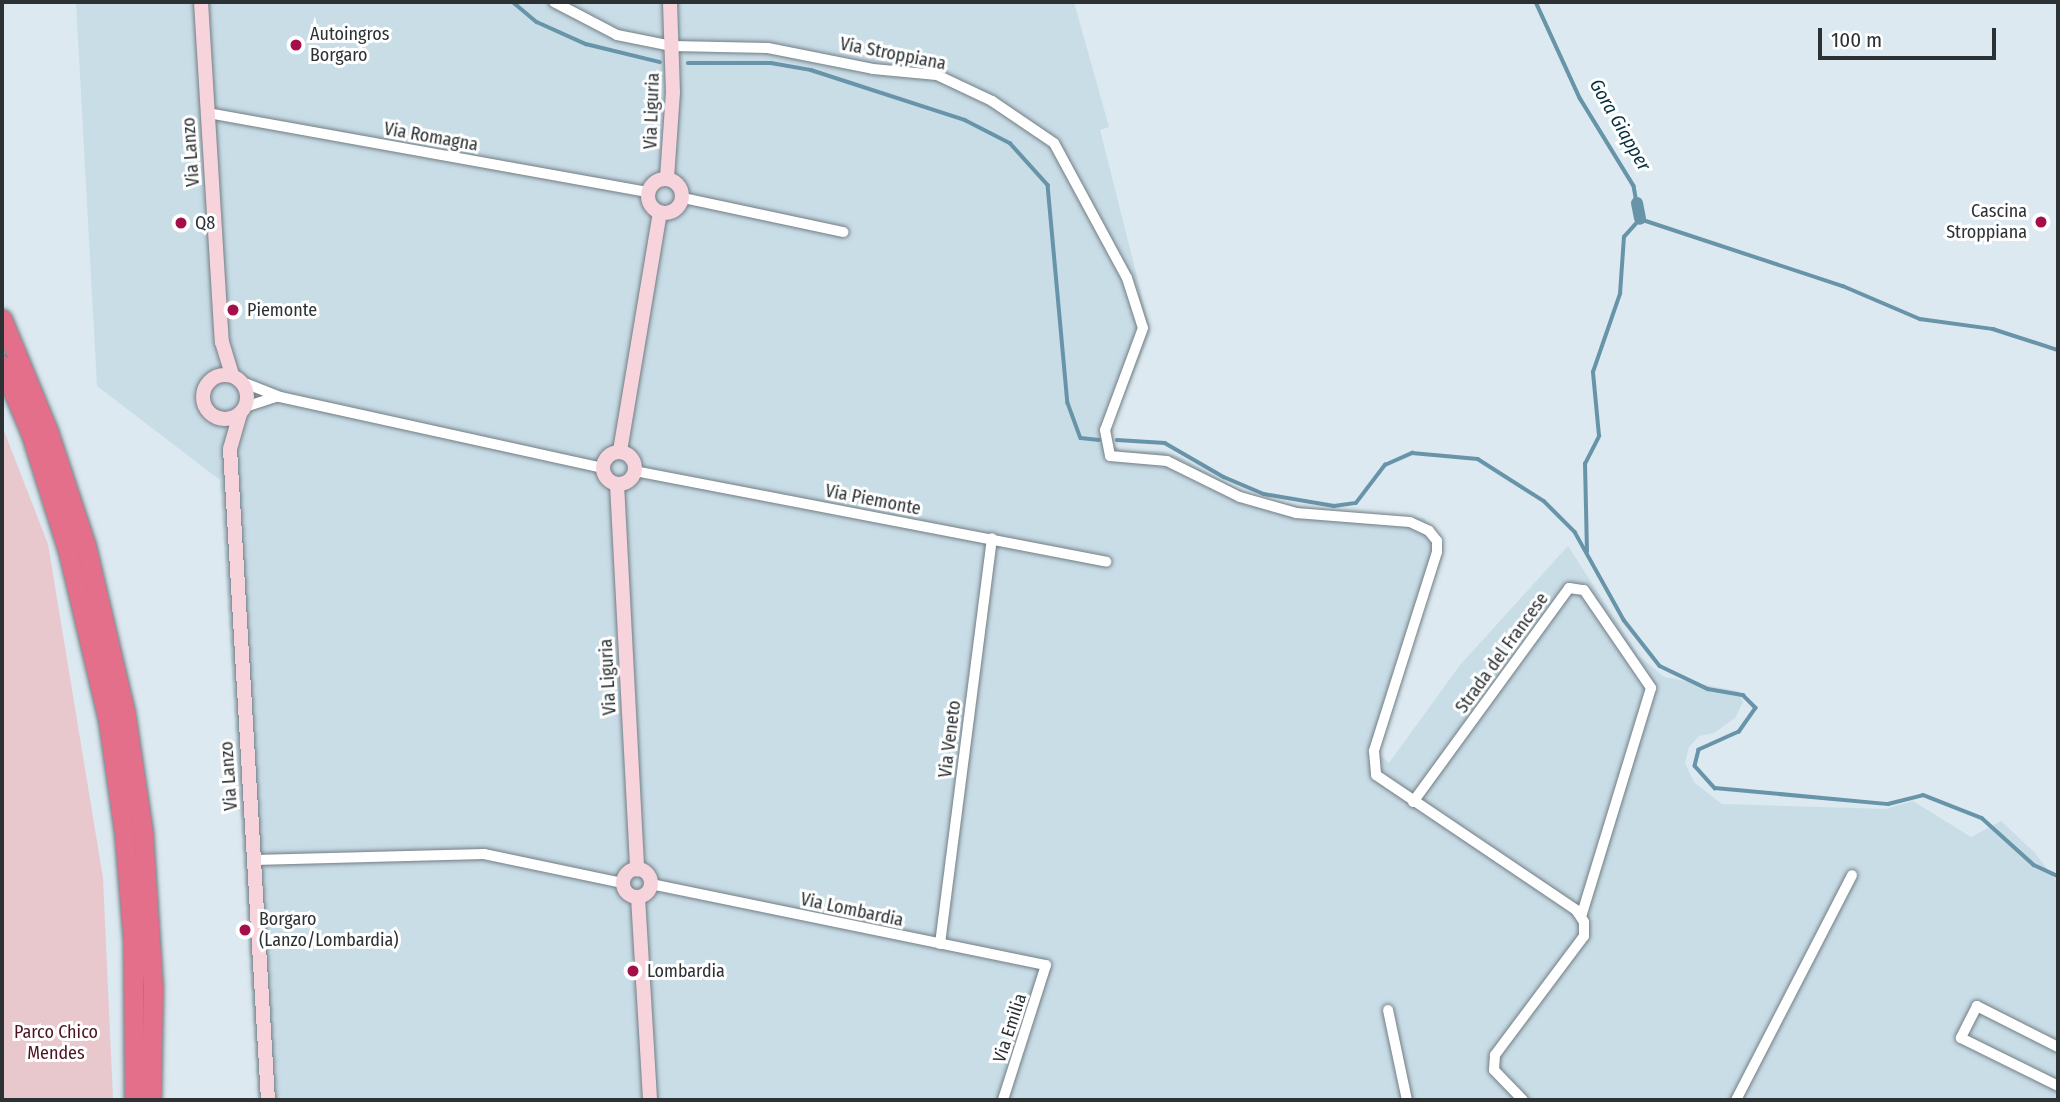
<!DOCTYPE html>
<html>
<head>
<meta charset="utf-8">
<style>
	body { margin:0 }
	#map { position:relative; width:2060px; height:1102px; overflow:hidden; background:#dce9f0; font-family:"Fira Sans Condensed",sans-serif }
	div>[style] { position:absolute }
	.built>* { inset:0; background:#c9dde7 }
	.green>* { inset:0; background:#e8c7cd }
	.stream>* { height:3.5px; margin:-1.75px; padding:0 1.75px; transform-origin:1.75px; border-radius:1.75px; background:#6894a9 }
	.canal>* { height:12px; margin:-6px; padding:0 6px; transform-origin:6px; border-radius:6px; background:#6894a9 }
	.roads { filter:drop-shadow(0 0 2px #727e84) drop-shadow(0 0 2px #727e84) }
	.street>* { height:10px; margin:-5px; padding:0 5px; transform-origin:5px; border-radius:5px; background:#fff }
	.secondary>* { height:14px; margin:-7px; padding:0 7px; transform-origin:7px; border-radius:7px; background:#f7d4dc }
	.secondary>.ring { margin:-7px; padding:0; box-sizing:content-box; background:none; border:14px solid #f7d4dc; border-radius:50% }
	.highway>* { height:19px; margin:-9.5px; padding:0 9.5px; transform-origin:9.5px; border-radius:9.5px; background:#e36f8a }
	.dots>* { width:19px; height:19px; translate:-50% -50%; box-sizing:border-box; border:4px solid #fff; border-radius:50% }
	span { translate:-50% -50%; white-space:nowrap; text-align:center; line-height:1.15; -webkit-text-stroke:6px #fff; paint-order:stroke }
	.poi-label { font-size:18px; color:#2c3133 }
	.left { translate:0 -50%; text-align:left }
	.right { translate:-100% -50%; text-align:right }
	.street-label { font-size:18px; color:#2c3133 }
	.park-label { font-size:18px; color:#4d1424 }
	.water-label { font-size:19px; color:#063040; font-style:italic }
	.frame { position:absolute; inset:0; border:4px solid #2c3133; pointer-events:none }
	.scale { position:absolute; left:1818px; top:28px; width:178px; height:32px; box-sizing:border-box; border:4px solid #2c3133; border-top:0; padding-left:9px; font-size:21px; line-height:24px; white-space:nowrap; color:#2c3133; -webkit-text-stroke:5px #fff; paint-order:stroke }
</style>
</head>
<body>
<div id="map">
	<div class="built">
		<div style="clip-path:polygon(76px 2px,1074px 2px,1109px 127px,1100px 130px,1151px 332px,1112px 426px,1113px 444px,1121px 451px,1160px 451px,1180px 457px,1252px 497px,1319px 510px,1424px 518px,1441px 541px,1379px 754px,1389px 763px,1460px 665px,1568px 546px,1639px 656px,1664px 677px,1738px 691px,1743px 702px,1735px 718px,1714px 733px,1699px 736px,1689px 747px,1685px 763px,1694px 782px,1722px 804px,1885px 809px,1913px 801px,1971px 837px,2001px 821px,2034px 852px,2058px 883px,2058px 1100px,258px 1100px,220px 480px,97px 386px)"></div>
	</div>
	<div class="green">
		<div style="clip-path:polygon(2px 426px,48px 544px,103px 878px,113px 1100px,2px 1100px)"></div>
	</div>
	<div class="stream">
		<div style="left:513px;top:2px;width:31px;rotate:40deg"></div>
		<div style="left:537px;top:22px;width:54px;rotate:24.2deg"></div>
		<div style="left:586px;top:44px;width:76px;rotate:13.7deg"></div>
		<div style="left:1536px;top:2px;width:106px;rotate:65.4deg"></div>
		<div style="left:1580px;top:98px;width:103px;rotate:58.5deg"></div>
		<div style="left:1634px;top:186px;width:17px;rotate:80deg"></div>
		<div style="left:688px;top:63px;width:83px"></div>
		<div style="left:771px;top:63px;width:41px;rotate:9.9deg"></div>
		<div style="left:811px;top:70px;width:162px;rotate:18deg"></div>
		<div style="left:965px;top:120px;width:51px;rotate:27.1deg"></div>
		<div style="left:1010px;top:143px;width:57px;rotate:47.9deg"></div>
		<div style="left:1048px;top:185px;width:219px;rotate:84.8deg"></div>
		<div style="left:1068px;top:403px;width:37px;rotate:70deg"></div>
		<div style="left:1081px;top:438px;width:18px;rotate:6deg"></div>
		<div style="left:1117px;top:440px;width:48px;rotate:3.6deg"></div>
		<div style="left:1165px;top:443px;width:68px;rotate:30deg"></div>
		<div style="left:1224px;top:477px;width:43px;rotate:23deg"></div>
		<div style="left:1264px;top:494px;width:71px;rotate:9.7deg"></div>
		<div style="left:1334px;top:506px;width:22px;rotate:-8deg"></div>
		<div style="left:1356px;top:503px;width:48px;rotate:-52.7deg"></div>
		<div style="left:1385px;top:465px;width:30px;rotate:-24deg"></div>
		<div style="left:1412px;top:453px;width:66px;rotate:5.2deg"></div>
		<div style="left:1478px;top:459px;width:78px;rotate:32.5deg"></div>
		<div style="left:1544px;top:501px;width:44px;rotate:45deg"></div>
		<div style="left:1575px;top:532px;width:101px;rotate:60.9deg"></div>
		<div style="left:1624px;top:620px;width:58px;rotate:52deg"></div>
		<div style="left:1660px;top:666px;width:53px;rotate:25.6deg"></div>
		<div style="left:1708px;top:689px;width:36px;rotate:10deg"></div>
		<div style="left:1743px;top:695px;width:18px;rotate:45deg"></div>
		<div style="left:1756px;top:708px;width:29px;rotate:125deg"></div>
		<div style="left:1739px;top:732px;width:44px;rotate:155.8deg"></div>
		<div style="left:1699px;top:750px;width:16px;rotate:104deg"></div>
		<div style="left:1695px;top:766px;width:30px;rotate:48deg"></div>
		<div style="left:1715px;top:788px;width:174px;rotate:5.3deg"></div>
		<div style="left:1888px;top:804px;width:36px;rotate:-14deg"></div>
		<div style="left:1923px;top:795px;width:63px;rotate:21.3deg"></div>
		<div style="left:1982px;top:818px;width:70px;rotate:42.1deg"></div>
		<div style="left:2034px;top:865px;width:26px;rotate:25deg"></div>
		<div style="left:1587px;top:552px;width:88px;rotate:-91.3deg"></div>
		<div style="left:1585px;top:464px;width:31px;rotate:-63deg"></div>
		<div style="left:1599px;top:436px;width:64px;rotate:-95.4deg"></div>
		<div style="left:1593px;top:372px;width:83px;rotate:-70.9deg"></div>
		<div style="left:1620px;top:294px;width:57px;rotate:-86deg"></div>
		<div style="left:1624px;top:237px;width:24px;rotate:-48deg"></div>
		<div style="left:1640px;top:219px;width:214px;rotate:18.3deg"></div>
		<div style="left:1843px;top:286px;width:84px;rotate:23.2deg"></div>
		<div style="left:1920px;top:319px;width:74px;rotate:7.8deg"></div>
		<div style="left:1993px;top:329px;width:68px;rotate:17.9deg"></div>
	</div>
	<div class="canal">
		<div style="left:1637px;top:203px;width:16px;rotate:79deg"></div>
	</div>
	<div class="roads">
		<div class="street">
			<div style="left:554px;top:2px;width:71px;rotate:27.6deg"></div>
			<div style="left:617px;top:35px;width:56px;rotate:11.3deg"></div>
			<div style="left:672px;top:46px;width:96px;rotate:1.2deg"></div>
			<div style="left:768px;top:48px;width:107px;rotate:11.3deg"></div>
			<div style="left:873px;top:69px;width:64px;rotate:5.4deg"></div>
			<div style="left:937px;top:75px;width:61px;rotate:25.3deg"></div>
			<div style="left:992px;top:101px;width:75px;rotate:34.1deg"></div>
			<div style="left:1054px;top:143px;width:153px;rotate:61.6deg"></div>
			<div style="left:1127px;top:278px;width:52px;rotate:72.3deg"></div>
			<div style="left:1143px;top:328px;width:109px;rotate:110.4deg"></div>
			<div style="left:1105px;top:430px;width:26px;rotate:79deg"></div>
			<div style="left:1110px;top:456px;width:57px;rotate:5deg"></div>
			<div style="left:1167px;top:461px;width:81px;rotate:26.3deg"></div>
			<div style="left:1240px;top:497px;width:58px;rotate:15.9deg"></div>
			<div style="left:1296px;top:513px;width:114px;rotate:4.5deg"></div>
			<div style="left:1410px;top:522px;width:21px;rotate:25deg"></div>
			<div style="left:1429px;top:531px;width:13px;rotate:51deg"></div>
			<div style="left:1437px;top:541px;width:11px;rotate:90deg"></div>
			<div style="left:1437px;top:552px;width:209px;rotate:107.6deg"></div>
			<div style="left:1374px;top:751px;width:24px;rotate:85deg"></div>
			<div style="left:1376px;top:775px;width:241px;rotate:34deg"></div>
			<div style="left:1576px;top:910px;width:14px;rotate:56deg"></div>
			<div style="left:1584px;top:922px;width:14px;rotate:90deg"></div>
			<div style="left:1584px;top:936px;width:149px;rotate:126.8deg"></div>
			<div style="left:1495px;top:1055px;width:15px;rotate:94deg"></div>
			<div style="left:1494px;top:1070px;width:42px;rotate:46deg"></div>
			<div style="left:208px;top:113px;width:447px;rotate:10.2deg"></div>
			<div style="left:683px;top:198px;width:164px;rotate:12deg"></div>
			<div style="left:242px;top:382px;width:41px;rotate:21.5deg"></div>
			<div style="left:280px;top:397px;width:330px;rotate:12.4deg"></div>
			<div style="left:245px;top:407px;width:33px;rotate:-18deg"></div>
			<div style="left:635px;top:471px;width:480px;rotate:10.9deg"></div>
			<div style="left:1413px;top:802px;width:265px;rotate:-53.9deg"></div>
			<div style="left:1569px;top:588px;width:15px;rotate:8deg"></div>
			<div style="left:1584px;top:590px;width:119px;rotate:55.6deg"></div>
			<div style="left:1651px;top:688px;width:239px;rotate:107deg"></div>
			<div style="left:254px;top:860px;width:230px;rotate:-1.5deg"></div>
			<div style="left:484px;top:854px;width:142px;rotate:11.8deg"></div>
			<div style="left:651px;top:884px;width:403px;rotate:11.6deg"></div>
			<div style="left:1046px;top:965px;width:142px;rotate:107.7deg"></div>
			<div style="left:940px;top:944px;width:409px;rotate:-82.7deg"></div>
			<div style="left:1388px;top:1010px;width:92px;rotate:78.1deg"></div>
			<div style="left:2058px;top:1047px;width:91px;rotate:-153.2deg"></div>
			<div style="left:1977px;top:1006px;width:36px;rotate:117deg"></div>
			<div style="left:1961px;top:1038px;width:108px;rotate:26.3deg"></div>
			<div style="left:1736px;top:1100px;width:253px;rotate:-62.7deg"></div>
		</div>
		<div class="secondary">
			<div style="left:201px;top:2px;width:341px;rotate:86.5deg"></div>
			<div style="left:222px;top:342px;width:34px;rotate:73deg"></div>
			<div style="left:667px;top:178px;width:85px;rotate:-86deg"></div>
			<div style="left:673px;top:93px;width:91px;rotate:-91.9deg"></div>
			<div class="ring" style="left:648px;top:179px;width:20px;height:20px"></div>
			<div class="ring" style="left:203px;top:375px;width:30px;height:30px"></div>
			<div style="left:240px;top:414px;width:36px;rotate:106deg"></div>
			<div style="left:230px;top:449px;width:652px;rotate:86.66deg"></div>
			<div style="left:620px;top:451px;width:242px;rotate:-80.5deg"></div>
			<div class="ring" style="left:603px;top:452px;width:18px;height:18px"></div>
			<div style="left:617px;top:484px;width:386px;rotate:87deg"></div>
			<div class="ring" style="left:623px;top:869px;width:14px;height:14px"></div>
			<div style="left:638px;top:897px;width:203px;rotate:86.6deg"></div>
		</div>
		<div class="highway">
			<div style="left:2px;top:319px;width:121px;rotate:67.7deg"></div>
			<div style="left:48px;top:431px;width:121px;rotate:71.7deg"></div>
			<div style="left:86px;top:546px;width:171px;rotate:76.8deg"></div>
			<div style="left:125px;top:712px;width:122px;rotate:81.5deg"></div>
			<div style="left:143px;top:833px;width:155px;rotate:86.3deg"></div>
			<div style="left:153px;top:988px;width:112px;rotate:91deg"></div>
			<div style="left:2px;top:365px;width:75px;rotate:67.2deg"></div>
			<div style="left:31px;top:434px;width:123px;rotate:72.5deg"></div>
			<div style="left:68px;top:551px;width:174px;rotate:76.7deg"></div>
			<div style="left:108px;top:720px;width:113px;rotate:81.9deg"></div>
			<div style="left:124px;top:832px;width:109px;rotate:85.3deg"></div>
			<div style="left:133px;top:941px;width:159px;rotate:89.6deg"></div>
		</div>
	</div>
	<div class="dots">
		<div style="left:296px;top:45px;background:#a50f49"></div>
		<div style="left:2041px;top:222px;background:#a50f49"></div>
		<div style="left:181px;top:223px;background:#a50f49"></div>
		<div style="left:233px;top:310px;background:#a50f49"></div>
		<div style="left:245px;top:930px;background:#a50f49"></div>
		<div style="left:633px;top:971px;background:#a50f49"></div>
	</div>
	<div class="poi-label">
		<span class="left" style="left:310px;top:45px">Autoingros<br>Borgaro</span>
		<span class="right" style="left:2027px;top:222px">Cascina<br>Stroppiana</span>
		<span class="left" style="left:195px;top:223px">Q8</span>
		<span class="left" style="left:247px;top:310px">Piemonte</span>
		<span class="left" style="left:259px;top:930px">Borgaro<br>(Lanzo/Lombardia)</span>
		<span class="left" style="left:647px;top:971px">Lombardia</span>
	</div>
	<div class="street-label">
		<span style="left:893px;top:54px;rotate:11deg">Via Stroppiana</span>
		<span style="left:652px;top:111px;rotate:-88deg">Via Liguria</span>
		<span style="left:431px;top:137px;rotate:10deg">Via Romagna</span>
		<span style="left:191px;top:152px;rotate:-94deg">Via Lanzo</span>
		<span style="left:873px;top:500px;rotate:11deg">Via Piemonte</span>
		<span style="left:1502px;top:653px;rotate:-54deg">Strada del Francese</span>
		<span style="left:608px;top:677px;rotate:-93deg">Via Liguria</span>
		<span style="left:950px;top:739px;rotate:-83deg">Via Veneto</span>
		<span style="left:229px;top:776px;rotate:-94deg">Via Lanzo</span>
		<span style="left:852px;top:910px;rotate:12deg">Via Lombardia</span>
		<span style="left:1010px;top:1028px;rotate:-72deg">Via Emilia</span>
	</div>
	<div class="park-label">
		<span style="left:56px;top:1043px">Parco Chico<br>Mendes</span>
	</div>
	<div class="water-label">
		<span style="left:1620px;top:125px;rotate:60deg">Gora Giapper</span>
	</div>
	<div class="frame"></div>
	<div class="scale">100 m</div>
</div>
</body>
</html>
